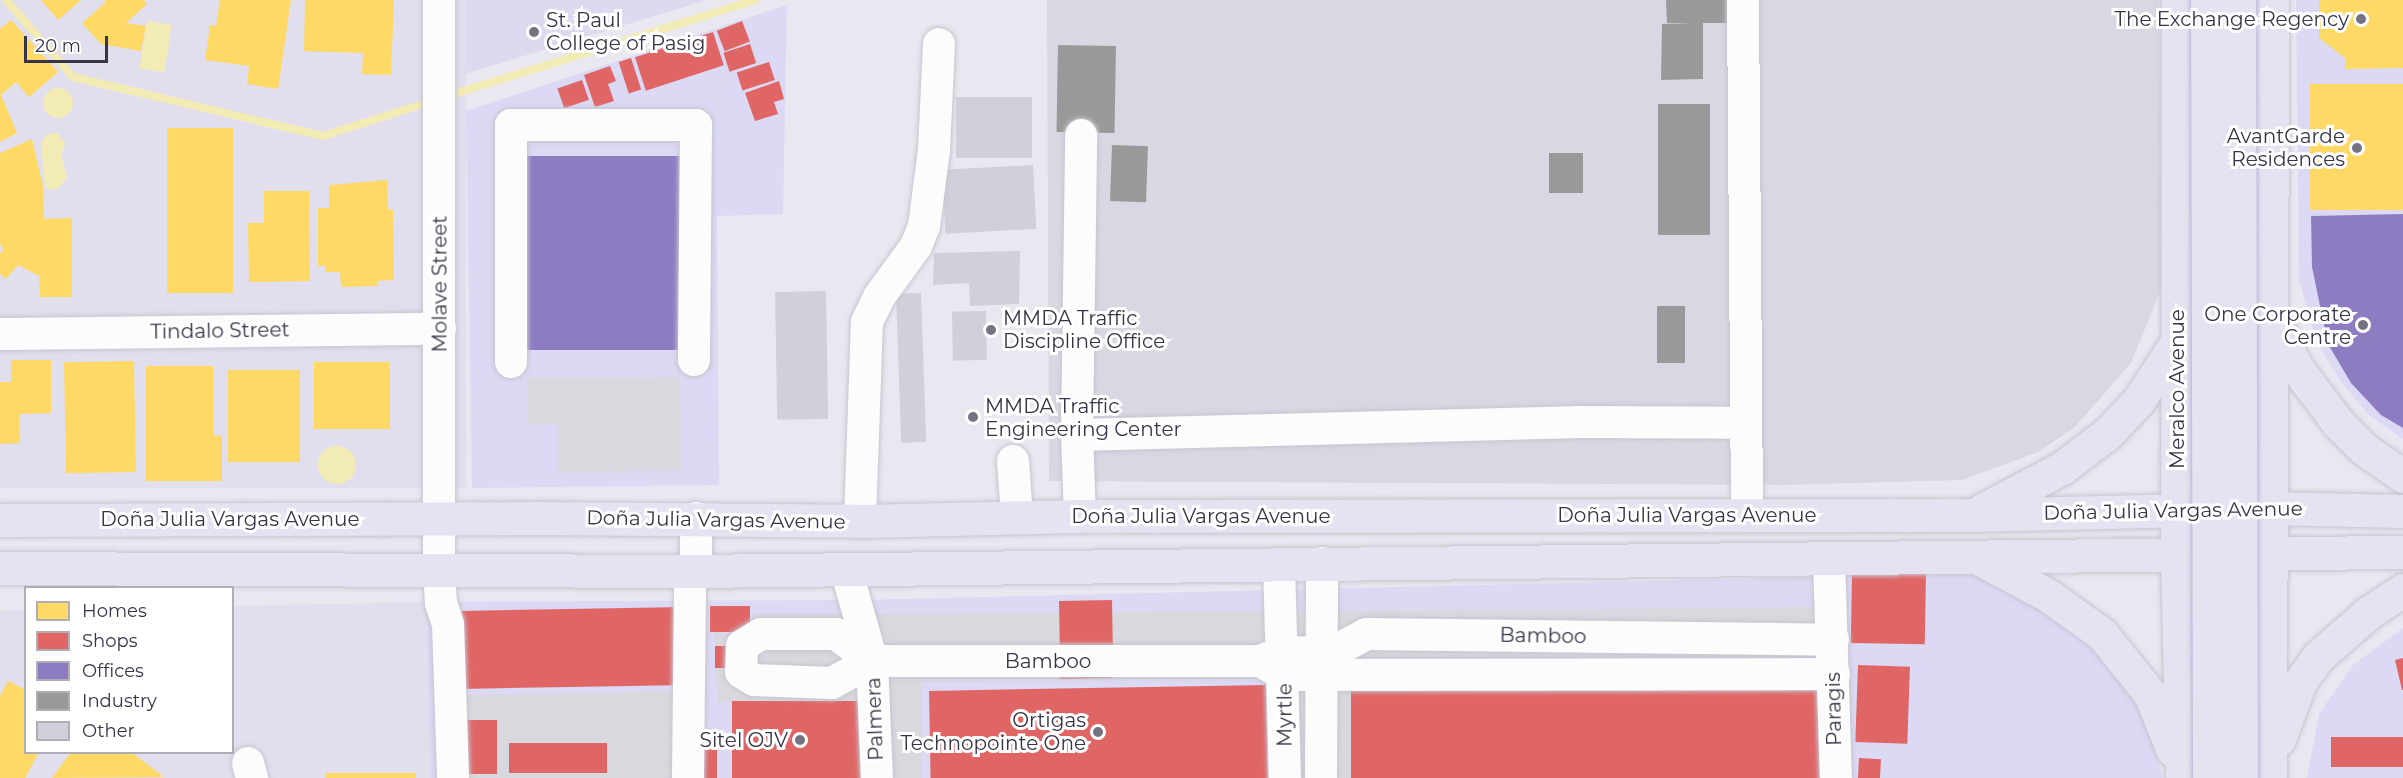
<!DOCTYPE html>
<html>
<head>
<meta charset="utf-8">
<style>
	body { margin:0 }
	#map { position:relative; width:2403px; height:778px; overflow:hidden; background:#e9e8f0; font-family:Montserrat,sans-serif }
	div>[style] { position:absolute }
	.residential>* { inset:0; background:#e1deee; transform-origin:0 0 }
	.commercial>* { inset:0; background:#dbd9f4 }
	.industrial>* { inset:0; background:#d8d8e3 }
	.education>* { inset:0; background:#ddd9ef }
	.parking>* { inset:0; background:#d9d8df; transform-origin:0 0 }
	.water>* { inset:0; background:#f2ecb4; transform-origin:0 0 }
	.round { border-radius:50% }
	.homes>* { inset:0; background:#ffd966; transform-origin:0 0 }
	.shops>* { inset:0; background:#e06666; transform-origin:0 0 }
	.offices>* { inset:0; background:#8e7cc3; transform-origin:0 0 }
	.industry>* { inset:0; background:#999; transform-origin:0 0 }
	.stream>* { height:8px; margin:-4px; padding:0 4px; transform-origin:4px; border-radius:4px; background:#f2ecb4 }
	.building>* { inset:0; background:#d1d0da; transform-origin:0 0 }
	.roads { filter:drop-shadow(0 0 2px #c6c5cf) drop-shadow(0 0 2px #c6c5cf) }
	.minor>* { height:32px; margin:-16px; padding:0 16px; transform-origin:16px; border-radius:16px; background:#fcfcfd }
	.major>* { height:33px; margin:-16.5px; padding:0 16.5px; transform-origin:16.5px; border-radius:16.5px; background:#e6e2f1 }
	.bridges { filter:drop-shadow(0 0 2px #bab4d4) drop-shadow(0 0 2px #bab4d4) }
	.major-bridge>* { height:33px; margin:-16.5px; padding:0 16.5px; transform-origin:16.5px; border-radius:16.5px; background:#e6e2f1 }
	.dots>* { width:16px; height:16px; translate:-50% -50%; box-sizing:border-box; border:3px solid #fff; border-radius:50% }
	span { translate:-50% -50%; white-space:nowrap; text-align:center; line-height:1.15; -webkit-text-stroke:6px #fff; paint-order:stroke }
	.poi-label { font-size:20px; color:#363447 }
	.right { translate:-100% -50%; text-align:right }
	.left { translate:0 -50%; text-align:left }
	.street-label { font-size:20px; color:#363447 }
	.legend { position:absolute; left:24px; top:586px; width:210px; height:168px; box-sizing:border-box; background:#fff; border:2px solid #afaeb5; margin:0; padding:8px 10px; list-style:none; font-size:18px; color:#363447 }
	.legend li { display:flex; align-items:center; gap:12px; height:30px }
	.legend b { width:30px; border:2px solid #afaeb5 }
	.scale { position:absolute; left:24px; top:36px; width:84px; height:27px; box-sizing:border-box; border:3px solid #363447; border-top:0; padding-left:8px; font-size:18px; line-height:21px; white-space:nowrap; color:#363447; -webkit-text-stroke:4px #fff; paint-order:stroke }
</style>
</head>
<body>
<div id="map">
	<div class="residential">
		<div style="left:0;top:0;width:466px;height:488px"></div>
		<div style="clip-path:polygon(427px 602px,430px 778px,0 778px,0 611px,25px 610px,26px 752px,232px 752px,233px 606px)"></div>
	</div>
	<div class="commercial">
		<div style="clip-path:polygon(2296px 0,2403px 0,2403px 439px,2370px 416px,2341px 382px,2316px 341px,2299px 279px)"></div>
		<div style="clip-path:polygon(787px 5px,783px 214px,717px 216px,719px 485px,472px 488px,466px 111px)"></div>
		<div style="clip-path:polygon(1984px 573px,2078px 634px,2118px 672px,2145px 719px,2163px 778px,430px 778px,427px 602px,857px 600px)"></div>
		<div style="clip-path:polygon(2403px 628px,2403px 778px,2307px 778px,2319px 714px,2353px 665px)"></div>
	</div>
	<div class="industrial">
		<div style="clip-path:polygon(1047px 0,2159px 0,2162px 287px,2131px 363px,2075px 427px,2038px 452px,1962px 480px,1784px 485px,1049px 481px)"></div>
	</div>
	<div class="education">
		<div style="clip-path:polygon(466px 0,707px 0,465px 74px)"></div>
	</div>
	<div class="parking">
		<div style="clip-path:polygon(680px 377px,681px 471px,557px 472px,557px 424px,528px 424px,527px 378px)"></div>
		<div style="clip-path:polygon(1819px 607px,1820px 690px,1352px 695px,1352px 778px,1271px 778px,1270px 678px,921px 681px,922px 778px,868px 778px,732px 702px,718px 703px,714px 633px,754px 632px,754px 615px)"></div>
		<div style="left:695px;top:691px;width:87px;height:237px;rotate:89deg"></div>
	</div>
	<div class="water">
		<div style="left:147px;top:21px;width:25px;height:48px;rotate:9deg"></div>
		<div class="round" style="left:43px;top:88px;width:30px;height:30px"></div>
		<div style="clip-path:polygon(56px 132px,65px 143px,61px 155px,67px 177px,60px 187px,50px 190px,45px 186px,41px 144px,46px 135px)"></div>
		<div class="round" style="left:318px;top:446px;width:38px;height:38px"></div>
	</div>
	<div class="homes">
		<div style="clip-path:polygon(41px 0,81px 0,58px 20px)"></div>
		<div style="clip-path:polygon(104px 0,144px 0,147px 4px,126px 23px,146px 26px,141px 51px,101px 44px,82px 23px,106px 2px)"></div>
		<div style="clip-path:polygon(220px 0,291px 0,278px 89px,247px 84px,249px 66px,205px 60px,210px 25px,216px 26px)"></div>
		<div style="clip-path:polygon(305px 0,394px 0,391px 75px,362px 74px,363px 53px,304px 51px)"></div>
		<div style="clip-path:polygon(2319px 0,2403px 0,2403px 68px,2345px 69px,2345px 58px,2319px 38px)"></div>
		<div style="clip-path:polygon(11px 20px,58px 72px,29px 97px,16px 82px,1px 95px,17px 133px,0 142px,0 29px)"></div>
		<div style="left:2403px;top:84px;width:126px;height:93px;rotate:90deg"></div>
		<div style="left:167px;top:128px;width:66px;height:165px"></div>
		<div style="clip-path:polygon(32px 139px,43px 186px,44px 219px,72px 218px,72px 297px,40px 297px,39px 276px,18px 265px,6px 279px,0 274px,0 253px,4px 250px,0 244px,0 153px)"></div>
		<div style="clip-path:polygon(387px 180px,388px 209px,393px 210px,394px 280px,377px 281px,377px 286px,341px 287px,340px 272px,325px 272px,325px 266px,318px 266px,318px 208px,329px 208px,329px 185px)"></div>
		<div style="clip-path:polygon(264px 191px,309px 191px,310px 281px,249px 282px,248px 223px,264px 223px)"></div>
		<div style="clip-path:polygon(11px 360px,51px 360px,51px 413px,19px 414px,20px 443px,0 444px,0 382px,11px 382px)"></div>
		<div style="left:134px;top:361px;width:111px;height:70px;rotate:89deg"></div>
		<div style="left:314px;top:362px;width:76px;height:67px"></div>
		<div style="clip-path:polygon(146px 366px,213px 366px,213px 435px,222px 436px,222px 481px,146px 481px)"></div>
		<div style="left:228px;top:370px;width:72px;height:92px"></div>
		<div style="clip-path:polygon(8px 681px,26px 690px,26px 752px,39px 752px,25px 778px,0 778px,0 696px)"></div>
		<div style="clip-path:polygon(71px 752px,131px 752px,164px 777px,52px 778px)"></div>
		<div style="left:325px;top:773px;width:91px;height:5px"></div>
	</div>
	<div class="shops">
		<div style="left:742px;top:21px;width:22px;height:27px;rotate:69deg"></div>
		<div style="left:713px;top:32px;width:35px;height:82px;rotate:72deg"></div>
		<div style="left:750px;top:44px;width:20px;height:28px;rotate:72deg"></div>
		<div style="left:631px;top:58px;width:33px;height:13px;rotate:72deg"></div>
		<div style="left:769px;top:62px;width:19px;height:34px;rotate:72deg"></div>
		<div style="clip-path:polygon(610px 66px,616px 81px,608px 84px,614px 101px,595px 107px,584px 75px)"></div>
		<div style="left:582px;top:80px;width:21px;height:26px;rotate:71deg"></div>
		<div style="clip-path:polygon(779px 81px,784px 99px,774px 102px,778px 114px,755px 121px,745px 93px)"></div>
		<div style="left:1852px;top:572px;width:74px;height:71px;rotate:1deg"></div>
		<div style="left:1112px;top:600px;width:78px;height:53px;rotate:89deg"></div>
		<div style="left:710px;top:606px;width:40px;height:26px"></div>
		<div style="left:685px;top:607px;width:78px;height:223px;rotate:89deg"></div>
		<div style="left:715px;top:646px;width:24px;height:22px"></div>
		<div style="clip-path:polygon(2403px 658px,2403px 690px,2402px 690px,2395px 660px)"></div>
		<div style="left:1858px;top:665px;width:52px;height:77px;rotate:2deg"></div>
		<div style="left:1266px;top:685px;width:93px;height:337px;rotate:89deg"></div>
		<div style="left:1820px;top:690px;width:88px;height:469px;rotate:90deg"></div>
		<div style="left:868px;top:701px;width:77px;height:136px;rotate:90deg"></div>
		<div style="left:467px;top:720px;width:30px;height:54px"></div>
		<div style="left:2331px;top:737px;width:72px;height:30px"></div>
		<div style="left:607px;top:743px;width:30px;height:98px;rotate:90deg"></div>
		<div style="left:696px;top:748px;width:21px;height:30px"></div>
		<div style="left:1859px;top:758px;width:22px;height:20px;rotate:3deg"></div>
	</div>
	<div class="offices">
		<div style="left:681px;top:156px;width:194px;height:157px;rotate:90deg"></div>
		<div style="clip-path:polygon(2403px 214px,2403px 428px,2381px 415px,2351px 383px,2328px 344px,2312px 267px,2311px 216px)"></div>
	</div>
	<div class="industry">
		<div style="clip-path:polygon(1666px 0,1727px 0,1727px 23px,1703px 23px,1703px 79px,1661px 80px,1662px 24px,1694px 23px,1667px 23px)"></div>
		<div style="left:1058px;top:45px;width:58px;height:87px;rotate:1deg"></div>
		<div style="left:1658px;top:104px;width:52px;height:131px"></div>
		<div style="left:1112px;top:145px;width:36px;height:56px;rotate:2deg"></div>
		<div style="left:1549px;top:153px;width:34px;height:40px"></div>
		<div style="left:1657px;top:306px;width:28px;height:57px"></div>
	</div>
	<div class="stream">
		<div style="left:6px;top:0;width:102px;rotate:49deg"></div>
		<div style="left:73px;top:77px;width:257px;rotate:13.3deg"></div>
		<div style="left:323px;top:136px;width:114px;rotate:-17.8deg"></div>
		<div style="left:444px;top:97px;width:327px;rotate:-17.3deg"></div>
	</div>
	<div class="building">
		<div style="left:956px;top:97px;width:76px;height:61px"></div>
		<div style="left:1033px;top:165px;width:64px;height:91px;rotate:87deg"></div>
		<div style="clip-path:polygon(1020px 251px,1019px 304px,970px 306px,969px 283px,933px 285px,934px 253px)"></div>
		<div style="left:826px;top:291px;width:128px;height:51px;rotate:89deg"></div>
		<div style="left:921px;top:293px;width:149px;height:25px;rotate:88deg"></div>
		<div style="left:986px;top:311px;width:49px;height:34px;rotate:89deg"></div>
	</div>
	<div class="roads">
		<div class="minor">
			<div style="left:439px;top:0;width:567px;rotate:90deg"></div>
			<div style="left:439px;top:567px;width:36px;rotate:87deg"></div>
			<div style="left:441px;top:603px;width:22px;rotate:72deg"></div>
			<div style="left:448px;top:624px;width:154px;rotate:88.1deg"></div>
			<div style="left:1743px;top:0;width:515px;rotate:89.55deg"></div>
			<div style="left:0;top:334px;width:440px;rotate:-0.7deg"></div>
			<div style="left:511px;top:362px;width:237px;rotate:-90deg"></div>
			<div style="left:511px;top:125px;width:185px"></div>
			<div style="left:696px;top:125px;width:235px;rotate:90.5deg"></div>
			<div style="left:1077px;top:435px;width:502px;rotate:-1.48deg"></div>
			<div style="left:1579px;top:422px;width:166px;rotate:0.3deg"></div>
			<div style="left:1013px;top:461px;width:56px;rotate:85.9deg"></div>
			<div style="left:1080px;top:516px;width:81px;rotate:-92.1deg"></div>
			<div style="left:1077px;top:435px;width:300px;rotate:-89.2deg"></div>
			<div style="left:860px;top:521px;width:199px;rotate:-88deg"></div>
			<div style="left:867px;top:322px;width:28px;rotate:-64deg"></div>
			<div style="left:879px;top:297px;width:63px;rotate:-54deg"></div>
			<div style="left:916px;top:246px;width:22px;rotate:-68deg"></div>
			<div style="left:924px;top:226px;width:77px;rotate:-82.5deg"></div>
			<div style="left:934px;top:150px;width:106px;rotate:-87.3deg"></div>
			<div style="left:1829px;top:559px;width:219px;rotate:88.2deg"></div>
			<div style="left:1279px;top:564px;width:214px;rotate:88.4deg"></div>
			<div style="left:846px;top:569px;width:96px;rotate:74.2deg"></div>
			<div style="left:872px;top:661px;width:117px;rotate:87.6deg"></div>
			<div style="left:696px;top:571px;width:53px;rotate:-90deg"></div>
			<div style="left:872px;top:661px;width:45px;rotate:-143.1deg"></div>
			<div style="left:836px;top:634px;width:75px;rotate:180deg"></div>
			<div style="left:761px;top:634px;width:22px;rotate:148deg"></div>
			<div style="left:742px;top:646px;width:26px;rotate:92deg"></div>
			<div style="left:741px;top:672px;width:15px;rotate:32deg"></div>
			<div style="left:754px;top:680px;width:78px;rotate:2.2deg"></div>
			<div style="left:832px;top:683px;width:46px;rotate:-28.8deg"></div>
			<div style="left:872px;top:661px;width:388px"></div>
			<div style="left:1260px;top:661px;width:25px;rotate:-21deg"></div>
			<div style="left:1283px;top:652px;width:48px;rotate:1.2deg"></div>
			<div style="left:1331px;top:653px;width:40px;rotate:-28deg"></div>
			<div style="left:1366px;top:634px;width:467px;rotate:0.7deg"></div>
			<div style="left:1260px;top:661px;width:28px;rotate:30deg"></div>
			<div style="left:1284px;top:675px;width:550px;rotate:-0.1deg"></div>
			<div style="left:248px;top:763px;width:16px;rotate:75deg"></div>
			<div style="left:688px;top:778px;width:207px;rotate:-89.4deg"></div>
			<div style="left:1321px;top:778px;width:215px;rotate:-89.7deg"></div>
		</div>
		<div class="major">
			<div style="left:2178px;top:0;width:555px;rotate:90.1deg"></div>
			<div style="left:2177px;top:555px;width:223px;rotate:88.7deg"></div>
			<div style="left:2276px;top:324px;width:47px;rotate:65.1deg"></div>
			<div style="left:2296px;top:367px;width:70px;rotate:53.1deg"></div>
			<div style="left:2338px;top:423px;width:37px;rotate:45deg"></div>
			<div style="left:2364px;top:449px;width:47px;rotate:34.7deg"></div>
			<div style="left:1982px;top:510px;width:90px;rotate:-27.7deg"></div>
			<div style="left:2062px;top:468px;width:58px;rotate:-37.3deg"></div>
			<div style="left:2108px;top:433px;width:45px;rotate:-46.8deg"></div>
			<div style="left:2139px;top:400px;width:69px;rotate:-56.8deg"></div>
			<div style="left:0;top:520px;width:539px;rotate:-0.21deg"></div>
			<div style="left:539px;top:518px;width:321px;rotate:0.5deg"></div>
			<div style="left:860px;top:521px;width:220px;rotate:-1.3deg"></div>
			<div style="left:1080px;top:516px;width:891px;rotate:-0.06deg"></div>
			<div style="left:1971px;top:515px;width:299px;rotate:-1.3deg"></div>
			<div style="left:2270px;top:508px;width:133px;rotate:1.3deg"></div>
			<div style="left:1982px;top:560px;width:76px;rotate:28.2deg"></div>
			<div style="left:2049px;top:596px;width:65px;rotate:35.6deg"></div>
			<div style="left:2102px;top:634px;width:77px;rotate:51.3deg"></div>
			<div style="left:2150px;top:694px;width:61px;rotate:67.7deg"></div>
			<div style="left:0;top:568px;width:690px;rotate:0.25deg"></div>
			<div style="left:690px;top:571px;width:1713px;rotate:-0.64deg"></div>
			<div style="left:2279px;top:739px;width:61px;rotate:-69.8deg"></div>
			<div style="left:2300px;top:682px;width:31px;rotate:-54deg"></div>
			<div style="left:2318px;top:657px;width:67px;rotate:-41.3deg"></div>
			<div style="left:2368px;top:613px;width:42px;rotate:-33.3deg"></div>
			<div style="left:2270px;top:778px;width:778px;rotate:-89.85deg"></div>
		</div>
	</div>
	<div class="bridges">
		<div class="major-bridge">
			<div style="left:2207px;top:0;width:778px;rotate:89.85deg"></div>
			<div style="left:2239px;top:0;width:778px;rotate:89.85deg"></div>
		</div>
	</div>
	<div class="dots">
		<div style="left:2361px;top:19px;background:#757382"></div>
		<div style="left:534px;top:32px;background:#757382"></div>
		<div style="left:2357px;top:148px;background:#757382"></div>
		<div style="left:2363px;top:325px;background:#757382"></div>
		<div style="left:991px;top:330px;background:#757382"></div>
		<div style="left:973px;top:417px;background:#757382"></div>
		<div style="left:1098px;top:732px;background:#757382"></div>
		<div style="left:800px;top:740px;background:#757382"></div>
	</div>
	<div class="poi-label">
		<span class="right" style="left:2349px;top:19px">The Exchange Regency</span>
		<span class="left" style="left:546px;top:32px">St. Paul<br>College of Pasig</span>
		<span class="right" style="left:2345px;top:148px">AvantGarde<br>Residences</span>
		<span class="right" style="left:2351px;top:326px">One Corporate<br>Centre</span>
		<span class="left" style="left:1003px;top:330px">MMDA Traffic<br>Discipline Office</span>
		<span class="left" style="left:985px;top:418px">MMDA Traffic<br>Engineering Center</span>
		<span class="right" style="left:1086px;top:732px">Ortigas<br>Technopointe One</span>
		<span class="right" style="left:788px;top:740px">Sitel OJV</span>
	</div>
	<div class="street-label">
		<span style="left:440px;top:284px;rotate:-90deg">Molave Street</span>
		<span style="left:220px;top:331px;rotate:-1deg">Tindalo Street</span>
		<span style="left:2177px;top:389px;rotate:-90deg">Meralco Avenue</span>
		<span style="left:2173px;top:511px;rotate:-1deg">Doña Julia Vargas Avenue</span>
		<span style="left:1687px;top:515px">Doña Julia Vargas Avenue</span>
		<span style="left:1201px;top:516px">Doña Julia Vargas Avenue</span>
		<span style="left:230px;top:519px">Doña Julia Vargas Avenue</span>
		<span style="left:716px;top:520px;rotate:1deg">Doña Julia Vargas Avenue</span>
		<span style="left:1543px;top:636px;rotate:1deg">Bamboo</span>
		<span style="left:1048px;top:661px">Bamboo</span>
		<span style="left:1834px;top:709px;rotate:-91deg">Paragis</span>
		<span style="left:1285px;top:715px;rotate:-90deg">Myrtle</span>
		<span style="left:875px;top:719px;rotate:-92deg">Palmera</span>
	</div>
	<ul class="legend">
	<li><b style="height:16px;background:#ffd966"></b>Homes</li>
	<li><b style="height:16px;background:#e06666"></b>Shops</li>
	<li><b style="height:16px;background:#8e7cc3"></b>Offices</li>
	<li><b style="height:16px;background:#999"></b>Industry</li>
	<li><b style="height:16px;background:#d1d0da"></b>Other</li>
	</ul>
	<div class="scale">20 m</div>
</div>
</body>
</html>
